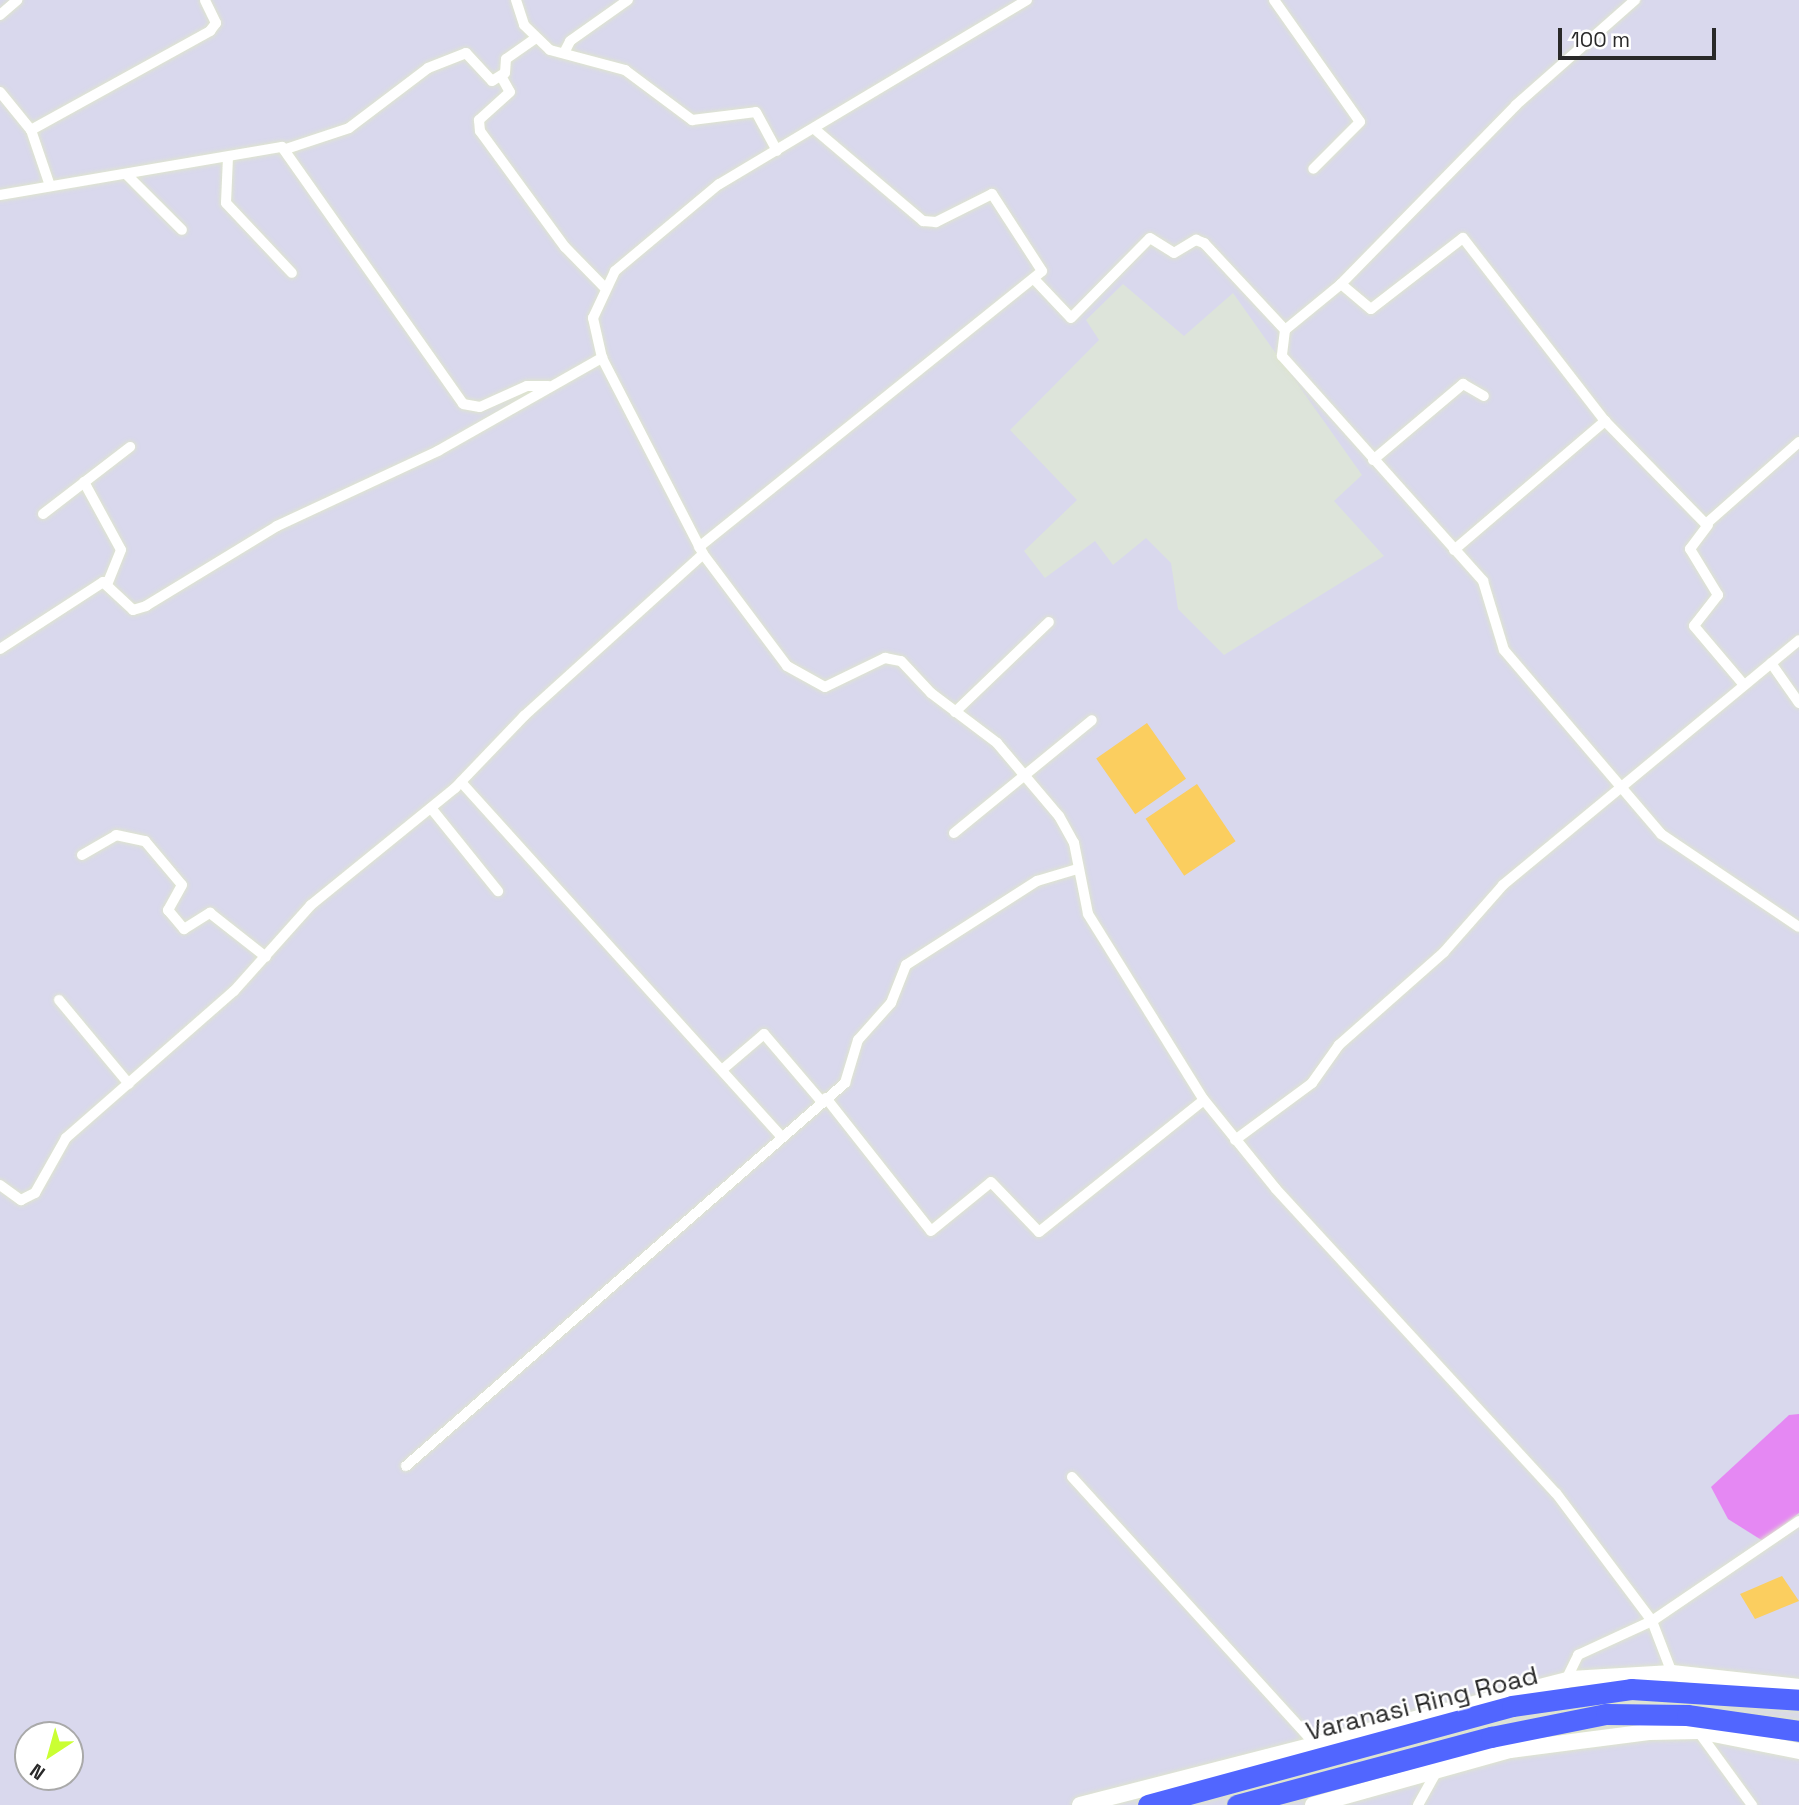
<!DOCTYPE html>
<html>
<head>
<meta charset="utf-8">
<style>
	body { margin:0 }
	#map { position:relative; width:1799px; height:1805px; overflow:hidden; background:#d9d8ed; font-family:"Space Grotesk",sans-serif }
	div>[style] { position:absolute }
	.industrial>* { inset:0; background:#dde4da }
	.pitch>* { inset:0; background:#e588f3 }
	.water>* { inset:0; background:#fbce5f; transform-origin:0 0 }
	.roads { filter:drop-shadow(0 0 2px #dee4cd) drop-shadow(0 0 2px #dee4cd) }
	.street>* { height:10px; margin:-5px; padding:0 5px; transform-origin:5px; border-radius:5px; background:#fff }
	.secondary>* { height:16px; margin:-8px; padding:0 8px; transform-origin:8px; border-radius:8px; background:#fff }
	.highway>* { height:21px; margin:-10.5px; padding:0 10.5px; transform-origin:10.5px; border-radius:10.5px; background:#5166ff }
	span { translate:-50% -50%; white-space:nowrap; text-align:center; line-height:1.15; -webkit-text-stroke:5px #fff; paint-order:stroke }
	.street-label { font-size:26px; color:#292929 }
	.north { position:absolute; left:14px; top:1721px; width:70px; height:70px; box-sizing:border-box; background:#fff; border:2px solid #a9a9a9; border-radius:50%; rotate:216deg; font-size:19px; font-weight:700; line-height:28px; text-align:center; color:#292929 }
	.north::after { content:''; display:block; margin:auto; width:24px; height:32px; background:#caff33; clip-path:polygon(50% 0,100% 100%,50% 72%,0 100%) }
	.scale { position:absolute; left:1558px; top:28px; width:158px; height:32px; box-sizing:border-box; border:4px solid #292929; border-top:0; padding-left:9px; font-size:21px; line-height:24px; white-space:nowrap; color:#292929; -webkit-text-stroke:5px #fff; paint-order:stroke }
</style>
</head>
<body>
<div id="map">
	<div class="industrial">
		<div style="clip-path:polygon(1123px 284px,1184px 336px,1233px 293px,1362px 475px,1334px 501px,1384px 556px,1224px 655px,1178px 609px,1171px 563px,1146px 538px,1113px 565px,1095px 541px,1045px 578px,1024px 551px,1077px 500px,1010px 430px,1099px 340px,1086px 320px)"></div>
	</div>
	<div class="pitch">
		<div style="clip-path:polygon(1799px 1414px,1799px 1513px,1763px 1541px,1728px 1519px,1711px 1487px,1789px 1415px)"></div>
	</div>
	<div class="water">
		<div style="left:1147px;top:723px;width:68px;height:62px;rotate:55deg"></div>
		<div style="left:1197px;top:784px;width:69px;height:62px;rotate:56deg"></div>
		<div style="clip-path:polygon(1782px 1576px,1799px 1601px,1755px 1619px,1740px 1594px)"></div>
	</div>
	<div class="roads">
		<div class="street">
			<div style="left:516px;top:0;width:26px;rotate:72deg"></div>
			<div style="left:524px;top:25px;width:36px;rotate:44deg"></div>
			<div style="left:550px;top:50px;width:78px;rotate:14.9deg"></div>
			<div style="left:625px;top:70px;width:84px;rotate:36.7deg"></div>
			<div style="left:692px;top:120px;width:64px;rotate:-7.1deg"></div>
			<div style="left:756px;top:112px;width:44px;rotate:61.7deg"></div>
			<div style="left:1027px;top:0;width:359px;rotate:149.1deg"></div>
			<div style="left:719px;top:184px;width:136px;rotate:140.1deg"></div>
			<div style="left:615px;top:271px;width:52px;rotate:115.1deg"></div>
			<div style="left:593px;top:318px;width:41px;rotate:77.3deg"></div>
			<div style="left:602px;top:358px;width:220px;rotate:62.7deg"></div>
			<div style="left:703px;top:554px;width:140px;rotate:53.1deg"></div>
			<div style="left:787px;top:666px;width:43px;rotate:28.9deg"></div>
			<div style="left:825px;top:687px;width:67px;rotate:-25.8deg"></div>
			<div style="left:885px;top:658px;width:16px;rotate:11deg"></div>
			<div style="left:901px;top:661px;width:44px;rotate:46.8deg"></div>
			<div style="left:931px;top:693px;width:83px;rotate:37.1deg"></div>
			<div style="left:997px;top:743px;width:96px;rotate:49.7deg"></div>
			<div style="left:1059px;top:816px;width:31px;rotate:61deg"></div>
			<div style="left:1074px;top:843px;width:72px;rotate:78.8deg"></div>
			<div style="left:1088px;top:914px;width:219px;rotate:58.1deg"></div>
			<div style="left:1204px;top:1100px;width:114px;rotate:51deg"></div>
			<div style="left:1276px;top:1189px;width:413px;rotate:47.4deg"></div>
			<div style="left:1556px;top:1493px;width:160px;rotate:53.1deg"></div>
			<div style="left:1652px;top:1621px;width:56px;rotate:69deg"></div>
			<div style="left:1274px;top:0;width:149px;rotate:54.8deg"></div>
			<div style="left:1360px;top:122px;width:66px;rotate:135deg"></div>
			<div style="left:0;top:15px;width:23px;rotate:-41deg"></div>
			<div style="left:564px;top:53px;width:13px;rotate:-63deg"></div>
			<div style="left:570px;top:41px;width:71px;rotate:-35.3deg"></div>
			<div style="left:501px;top:76px;width:18px;rotate:61deg"></div>
			<div style="left:510px;top:92px;width:42px;rotate:137.9deg"></div>
			<div style="left:479px;top:120px;width:11px;rotate:85deg"></div>
			<div style="left:480px;top:131px;width:144px;rotate:53.8deg"></div>
			<div style="left:565px;top:247px;width:56px;rotate:45.7deg"></div>
			<div style="left:0;top:92px;width:49px;rotate:50.8deg"></div>
			<div style="left:31px;top:130px;width:56px;rotate:71.2deg"></div>
			<div style="left:31px;top:130px;width:205px;rotate:-28.9deg"></div>
			<div style="left:210px;top:31px;width:10px;rotate:-53deg"></div>
			<div style="left:216px;top:23px;width:25px;rotate:-116deg"></div>
			<div style="left:286px;top:149px;width:66px;rotate:-18.4deg"></div>
			<div style="left:349px;top:128px;width:99px;rotate:-37.2deg"></div>
			<div style="left:428px;top:68px;width:41px;rotate:-21.5deg"></div>
			<div style="left:466px;top:53px;width:38px;rotate:47deg"></div>
			<div style="left:492px;top:81px;width:15px;rotate:-32deg"></div>
			<div style="left:505px;top:73px;width:14px;rotate:-86deg"></div>
			<div style="left:506px;top:59px;width:35px;rotate:-35deg"></div>
			<div style="left:228px;top:157px;width:46px;rotate:92.5deg"></div>
			<div style="left:226px;top:203px;width:96px;rotate:46.7deg"></div>
			<div style="left:126px;top:174px;width:79px;rotate:45deg"></div>
			<div style="left:0;top:195px;width:286px;rotate:-9.7deg"></div>
			<div style="left:282px;top:147px;width:314px;rotate:54.8deg"></div>
			<div style="left:463px;top:404px;width:17px;rotate:10deg"></div>
			<div style="left:480px;top:407px;width:51px;rotate:-24.1deg"></div>
			<div style="left:527px;top:386px;width:21px"></div>
			<div style="left:1035px;top:280px;width:52px;rotate:46.5deg"></div>
			<div style="left:1071px;top:318px;width:112px;rotate:-45.4deg"></div>
			<div style="left:1150px;top:238px;width:28px;rotate:32deg"></div>
			<div style="left:1174px;top:253px;width:26px;rotate:-31deg"></div>
			<div style="left:1196px;top:240px;width:9px;rotate:21deg"></div>
			<div style="left:1204px;top:243px;width:119px;rotate:47deg"></div>
			<div style="left:1285px;top:330px;width:26px;rotate:97deg"></div>
			<div style="left:1282px;top:356px;width:302px;rotate:48.2deg"></div>
			<div style="left:1483px;top:581px;width:72px;rotate:73.1deg"></div>
			<div style="left:1504px;top:650px;width:242px;rotate:49.5deg"></div>
			<div style="left:1661px;top:834px;width:166px;rotate:34deg"></div>
			<div style="left:1341px;top:284px;width:250px;rotate:-45.6deg"></div>
			<div style="left:1516px;top:105px;width:159px;rotate:-41.4deg"></div>
			<div style="left:1285px;top:330px;width:72px;rotate:-39.4deg"></div>
			<div style="left:1341px;top:284px;width:39px;rotate:40deg"></div>
			<div style="left:1371px;top:309px;width:116px;rotate:-37.7deg"></div>
			<div style="left:1463px;top:238px;width:232px;rotate:52.2deg"></div>
			<div style="left:1605px;top:421px;width:144px;rotate:45.6deg"></div>
			<div style="left:1706px;top:524px;width:124px;rotate:-41.4deg"></div>
			<div style="left:1373px;top:460px;width:118px;rotate:-40.2deg"></div>
			<div style="left:1463px;top:384px;width:24px;rotate:30deg"></div>
			<div style="left:84px;top:482px;width:77px;rotate:61.4deg"></div>
			<div style="left:121px;top:550px;width:37px;rotate:112deg"></div>
			<div style="left:43px;top:514px;width:110px;rotate:-37.6deg"></div>
			<div style="left:1708px;top:525px;width:30px;rotate:127deg"></div>
			<div style="left:1690px;top:549px;width:54px;rotate:58.7deg"></div>
			<div style="left:1718px;top:595px;width:39px;rotate:128deg"></div>
			<div style="left:1694px;top:626px;width:77px;rotate:49.7deg"></div>
			<div style="left:699px;top:547px;width:440px;rotate:-38.8deg"></div>
			<div style="left:1042px;top:271px;width:92px;rotate:-123deg"></div>
			<div style="left:992px;top:194px;width:63px;rotate:153.4deg"></div>
			<div style="left:936px;top:222px;width:13px;rotate:-176deg"></div>
			<div style="left:923px;top:221px;width:139px;rotate:-139.7deg"></div>
			<div style="left:1454px;top:550px;width:199px;rotate:-40.5deg"></div>
			<div style="left:0;top:649px;width:123px;rotate:-33deg"></div>
			<div style="left:103px;top:582px;width:41px;rotate:43deg"></div>
			<div style="left:133px;top:610px;width:14px;rotate:-17deg"></div>
			<div style="left:146px;top:606px;width:153px;rotate:-31.4deg"></div>
			<div style="left:277px;top:526px;width:178px;rotate:-25deg"></div>
			<div style="left:438px;top:451px;width:189px;rotate:-29.6deg"></div>
			<div style="left:1771px;top:663px;width:49px;rotate:55deg"></div>
			<div style="left:955px;top:712px;width:130px;rotate:-43.8deg"></div>
			<div style="left:461px;top:782px;width:477px;rotate:47.9deg"></div>
			<div style="left:431px;top:808px;width:107px;rotate:51.1deg"></div>
			<div style="left:954px;top:833px;width:178px;rotate:-39.3deg"></div>
			<div style="left:82px;top:855px;width:39px;rotate:-30deg"></div>
			<div style="left:116px;top:835px;width:30px;rotate:12deg"></div>
			<div style="left:145px;top:841px;width:57px;rotate:49.9deg"></div>
			<div style="left:182px;top:885px;width:29px;rotate:119deg"></div>
			<div style="left:168px;top:910px;width:25px;rotate:50deg"></div>
			<div style="left:184px;top:929px;width:31px;rotate:-32deg"></div>
			<div style="left:210px;top:913px;width:71px;rotate:38.2deg"></div>
			<div style="left:59px;top:1000px;width:109px;rotate:50.2deg"></div>
			<div style="left:723px;top:1069px;width:54px;rotate:-40.5deg"></div>
			<div style="left:764px;top:1034px;width:89px;rotate:49.5deg"></div>
			<div style="left:826px;top:1098px;width:169px;rotate:51.7deg"></div>
			<div style="left:931px;top:1231px;width:77px;rotate:-39.2deg"></div>
			<div style="left:991px;top:1182px;width:69px;rotate:46.2deg"></div>
			<div style="left:1039px;top:1232px;width:211px;rotate:-38.7deg"></div>
			<div style="left:1235px;top:1140px;width:96px;rotate:-36.5deg"></div>
			<div style="left:1312px;top:1083px;width:47px;rotate:-54.6deg"></div>
			<div style="left:1339px;top:1045px;width:140px;rotate:-41.5deg"></div>
			<div style="left:1444px;top:952px;width:89px;rotate:-48.6deg"></div>
			<div style="left:1503px;top:885px;width:384px;rotate:-39.6deg"></div>
			<div style="left:0;top:1185px;width:26px;rotate:36deg"></div>
			<div style="left:21px;top:1200px;width:16px;rotate:-27deg"></div>
			<div style="left:35px;top:1193px;width:63px;rotate:-60.6deg"></div>
			<div style="left:66px;top:1138px;width:223px;rotate:-41.2deg"></div>
			<div style="left:234px;top:991px;width:115px;rotate:-48.2deg"></div>
			<div style="left:311px;top:905px;width:186px;rotate:-39.1deg"></div>
			<div style="left:455px;top:788px;width:100px;rotate:-46.2deg"></div>
			<div style="left:524px;top:716px;width:241px;rotate:-42.1deg"></div>
			<div style="left:406px;top:1466px;width:583px;rotate:-41.1deg"></div>
			<div style="left:845px;top:1083px;width:45px;rotate:-73.2deg"></div>
			<div style="left:858px;top:1040px;width:50px;rotate:-48.3deg"></div>
			<div style="left:891px;top:1003px;width:41px;rotate:-68.5deg"></div>
			<div style="left:906px;top:965px;width:156px;rotate:-32.7deg"></div>
			<div style="left:1037px;top:881px;width:42px;rotate:-16.7deg"></div>
			<div style="left:1072px;top:1477px;width:350px;rotate:47.7deg"></div>
			<div style="left:1308px;top:1736px;width:10px;rotate:17deg"></div>
			<div style="left:1566px;top:1680px;width:28px;rotate:-64deg"></div>
			<div style="left:1578px;top:1655px;width:81px;rotate:-24.7deg"></div>
			<div style="left:1652px;top:1621px;width:178px;rotate:-34.2deg"></div>
			<div style="left:1698px;top:1731px;width:92px;rotate:53.9deg"></div>
			<div style="left:1418px;top:1805px;width:38px;rotate:-61deg"></div>
		</div>
		<div class="secondary">
			<div style="left:1080px;top:1805px;width:507px;rotate:-14.39deg"></div>
			<div style="left:1571px;top:1679px;width:101px;rotate:-3.4deg"></div>
			<div style="left:1672px;top:1673px;width:128px;rotate:6.3deg"></div>
			<div style="left:1313px;top:1805px;width:205px;rotate:-15.6deg"></div>
			<div style="left:1510px;top:1750px;width:140px;rotate:-7.4deg"></div>
			<div style="left:1649px;top:1732px;width:49px;rotate:-1.2deg"></div>
			<div style="left:1698px;top:1731px;width:103px;rotate:11.2deg"></div>
		</div>
		<div class="highway">
			<div style="left:1148px;top:1805px;width:377px;rotate:-15.2deg"></div>
			<div style="left:1512px;top:1706px;width:120px;rotate:-8.1deg"></div>
			<div style="left:1631px;top:1689px;width:168px;rotate:3.7deg"></div>
			<div style="left:1237px;top:1805px;width:263px;rotate:-15deg"></div>
			<div style="left:1491px;top:1737px;width:117px;rotate:-11.3deg"></div>
			<div style="left:1606px;top:1714px;width:81px;rotate:0.7deg"></div>
			<div style="left:1687px;top:1715px;width:113px;rotate:8.1deg"></div>
		</div>
	</div>
	<div class="street-label">
		<span style="left:1422px;top:1704px;rotate:-14deg">Varanasi Ring Road</span>
	</div>
	<div class="north">N</div>
	<div class="scale">100 m</div>
</div>
</body>
</html>
